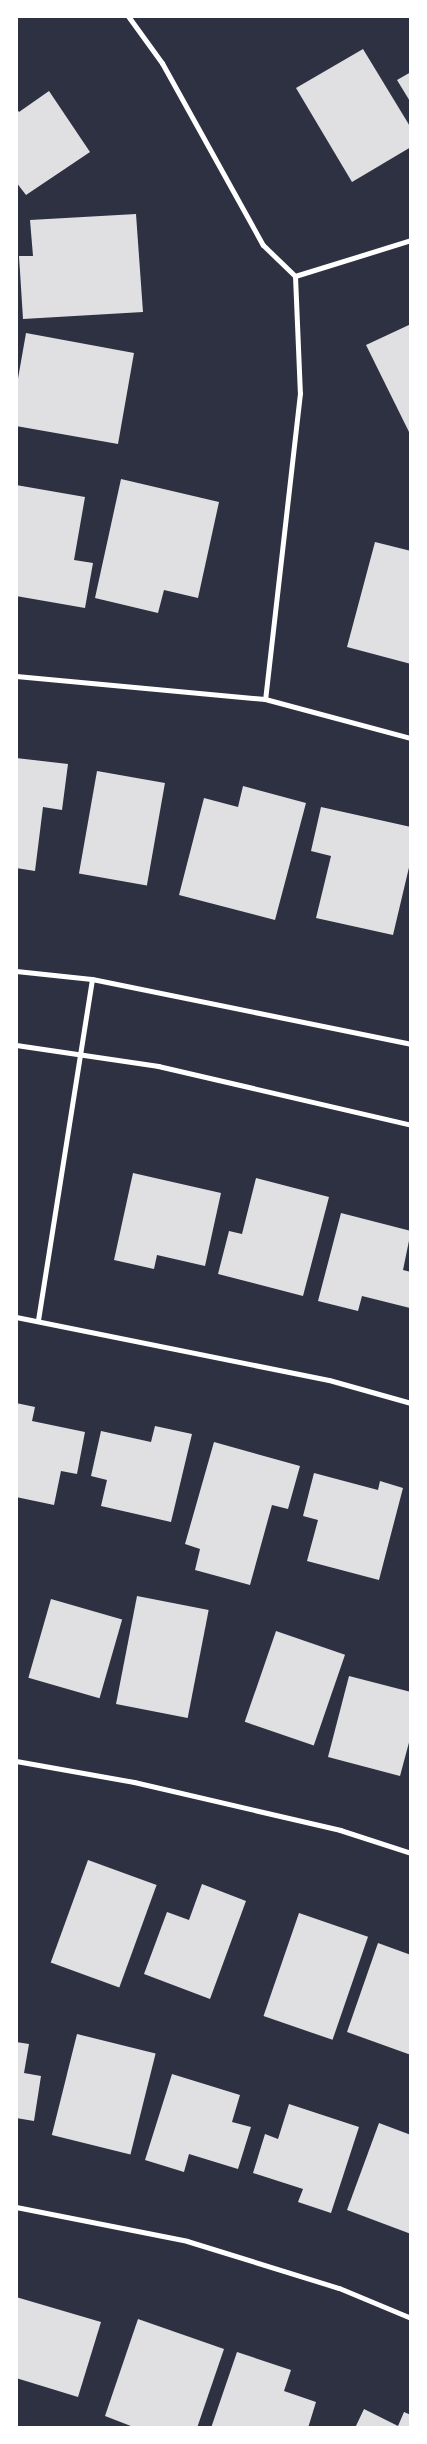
<!DOCTYPE html>
<html>
<head>
<meta charset="utf-8">
<style>
	body { margin:0 }
	#map { position:relative; width:427px; height:2444px; overflow:hidden; background:#2d3142; font-family:"Zilla Slab",serif }
	div>[style] { position:absolute }
	.building>* { inset:0; background:#e0e0e3; transform-origin:0 0 }
	.minor>* { height:5px; margin:-2.5px; padding:0 2.5px; transform-origin:2.5px; border-radius:2.5px; background:#fff }
	span { translate:-50% -50%; white-space:nowrap; text-align:center; line-height:1.15; -webkit-text-stroke:4px #fff; paint-order:stroke }
	.frame { position:absolute; inset:0; border:18px solid #fff; pointer-events:none }
</style>
</head>
<body>
<div id="map">
	<div class="building">
		<div style="clip-path:polygon(363px 49px,411px 128px,411px 147px,352px 182px,296px 88px)"></div>
		<div style="clip-path:polygon(411px 72px,411px 103px,397px 80px)"></div>
		<div style="clip-path:polygon(49px 91px,90px 152px,26px 195px,16px 182px,16px 108px,19px 112px)"></div>
		<div style="clip-path:polygon(136px 214px,143px 312px,23px 319px,19px 256px,33px 256px,30px 220px)"></div>
		<div style="clip-path:polygon(411px 324px,411px 436px,366px 345px)"></div>
		<div style="clip-path:polygon(26px 333px,134px 353px,118px 444px,16px 426px,16px 390px)"></div>
		<div style="clip-path:polygon(121px 479px,219px 502px,198px 598px,164px 590px,158px 613px,95px 598px)"></div>
		<div style="clip-path:polygon(16px 485px,85px 497px,74px 560px,93px 563px,85px 608px,16px 596px)"></div>
		<div style="clip-path:polygon(375px 542px,411px 551px,411px 664px,347px 647px)"></div>
		<div style="clip-path:polygon(16px 758px,68px 764px,62px 810px,43px 807px,35px 871px,16px 868px)"></div>
		<div style="left:97px;top:771px;width:69px;height:104px;rotate:10deg"></div>
		<div style="clip-path:polygon(243px 786px,306px 803px,275px 920px,179px 895px,204px 798px,238px 807px)"></div>
		<div style="clip-path:polygon(321px 807px,411px 827px,411px 859px,393px 935px,316px 918px,331px 856px,311px 851px)"></div>
		<div style="clip-path:polygon(133px 1173px,221px 1193px,205px 1266px,157px 1255px,154px 1269px,114px 1260px)"></div>
		<div style="clip-path:polygon(256px 1178px,329px 1197px,303px 1296px,218px 1274px,229px 1231px,242px 1234px)"></div>
		<div style="clip-path:polygon(341px 1213px,411px 1231px,403px 1270px,411px 1272px,410px 1308px,362px 1296px,358px 1311px,318px 1301px)"></div>
		<div style="clip-path:polygon(16px 1403px,35px 1407px,32px 1421px,85px 1432px,77px 1474px,61px 1471px,54px 1505px,16px 1497px)"></div>
		<div style="clip-path:polygon(155px 1426px,192px 1434px,171px 1522px,101px 1506px,107px 1480px,91px 1476px,101px 1431px,151px 1442px)"></div>
		<div style="clip-path:polygon(214px 1442px,300px 1466px,288px 1509px,272px 1505px,250px 1585px,195px 1570px,200px 1549px,185px 1544px)"></div>
		<div style="clip-path:polygon(314px 1473px,378px 1490px,380px 1481px,403px 1488px,379px 1580px,307px 1561px,318px 1520px,303px 1516px)"></div>
		<div style="left:137px;top:1596px;width:73px;height:110px;rotate:11deg"></div>
		<div style="left:51px;top:1599px;width:74px;height:82px;rotate:16deg"></div>
		<div style="left:276px;top:1631px;width:73px;height:96px;rotate:19deg"></div>
		<div style="clip-path:polygon(349px 1676px,411px 1692px,411px 1735px,400px 1776px,328px 1757px)"></div>
		<div style="left:88px;top:1860px;width:73px;height:109px;rotate:20deg"></div>
		<div style="clip-path:polygon(202px 1884px,246px 1901px,210px 1999px,144px 1974px,167px 1912px,189px 1920px)"></div>
		<div style="left:299px;top:1913px;width:73px;height:109px;rotate:19deg"></div>
		<div style="clip-path:polygon(378px 1943px,411px 1955px,411px 2055px,347px 2032px)"></div>
		<div style="left:77px;top:2034px;width:81px;height:104px;rotate:14deg"></div>
		<div style="clip-path:polygon(16px 2042px,29px 2044px,24px 2073px,41px 2076px,34px 2121px,16px 2118px)"></div>
		<div style="clip-path:polygon(172px 2074px,240px 2095px,232px 2122px,251px 2127px,238px 2169px,189px 2154px,184px 2172px,145px 2160px)"></div>
		<div style="clip-path:polygon(289px 2104px,359px 2127px,331px 2213px,298px 2202px,303px 2189px,253px 2173px,265px 2134px,278px 2139px)"></div>
		<div style="clip-path:polygon(379px 2123px,411px 2135px,411px 2234px,347px 2210px)"></div>
		<div style="clip-path:polygon(16px 2297px,101px 2322px,78px 2397px,16px 2378px)"></div>
		<div style="clip-path:polygon(138px 2319px,224px 2349px,197px 2428px,136px 2428px,105px 2416px)"></div>
		<div style="clip-path:polygon(237px 2352px,291px 2370px,284px 2391px,316px 2402px,308px 2428px,211px 2428px)"></div>
		<div style="clip-path:polygon(364px 2409px,398px 2426px,404px 2412px,411px 2415px,411px 2428px,355px 2428px)"></div>
	</div>
	<div class="minor">
		<div style="left:128px;top:16px;width:58px;rotate:54.1deg"></div>
		<div style="left:162px;top:63px;width:208px;rotate:61deg"></div>
		<div style="left:263px;top:245px;width:45px;rotate:44.1deg"></div>
		<div style="left:295px;top:276px;width:117px;rotate:87.6deg"></div>
		<div style="left:300px;top:393px;width:308px;rotate:96.5deg"></div>
		<div style="left:295px;top:276px;width:121px;rotate:-17.2deg"></div>
		<div style="left:16px;top:676px;width:250px;rotate:5.3deg"></div>
		<div style="left:265px;top:699px;width:151px;rotate:15deg"></div>
		<div style="left:16px;top:971px;width:76px;rotate:6deg"></div>
		<div style="left:92px;top:979px;width:326px;rotate:11.5deg"></div>
		<div style="left:16px;top:1045px;width:144px;rotate:8.4deg"></div>
		<div style="left:158px;top:1066px;width:260px;rotate:13.1deg"></div>
		<div style="left:16px;top:1317px;width:319px;rotate:11.4deg"></div>
		<div style="left:329px;top:1380px;width:85px;rotate:15.7deg"></div>
		<div style="left:38px;top:1320px;width:345px;rotate:-81deg"></div>
		<div style="left:16px;top:1761px;width:120px;rotate:10.1deg"></div>
		<div style="left:134px;top:1782px;width:212px;rotate:13.1deg"></div>
		<div style="left:340px;top:1830px;width:75px;rotate:17.9deg"></div>
		<div style="left:16px;top:2207px;width:174px;rotate:11.2deg"></div>
		<div style="left:187px;top:2241px;width:159px;rotate:17.2deg"></div>
		<div style="left:339px;top:2288px;width:78px;rotate:22.6deg"></div>
	</div>
	<div class="frame"></div>
</div>
</body>
</html>
